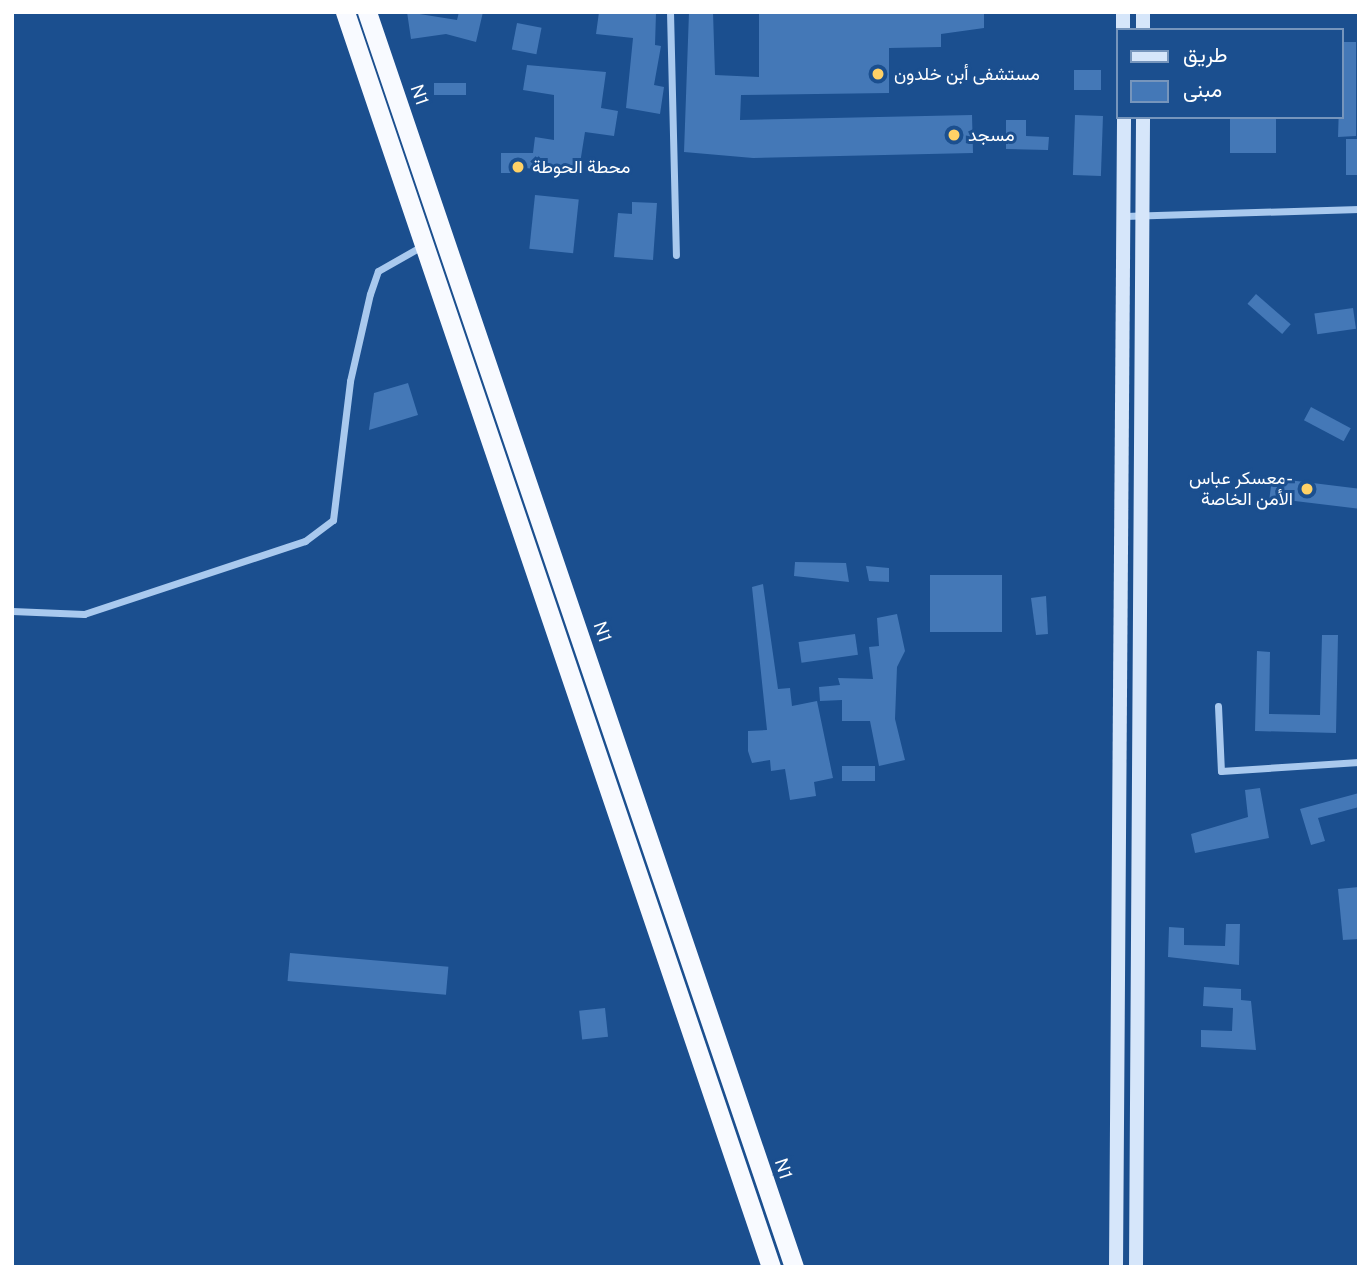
<!DOCTYPE html>
<html>
<head>
<meta charset="utf-8">
<style>
	body { margin:0 }
	#map { position:relative; width:1371px; height:1279px; overflow:hidden; background:#1b4f8f; font-family:"Public Sans",Vazirmatn,sans-serif }
	div>[style] { position:absolute }
	.building>* { inset:0; background:#4478b7; transform-origin:0 0 }
	.minor>* { height:7px; margin:-3.5px; padding:0 3.5px; transform-origin:3.5px; border-radius:3.5px; background:#a9c9ee }
	.secondary>* { height:14px; margin:-7px; padding:0 7px; transform-origin:7px; border-radius:7px; background:#d6e6fa }
	.trunk>* { height:19px; margin:-9.5px; padding:0 9.5px; transform-origin:9.5px; border-radius:9.5px; background:#f8faff }
	.dots>* { width:19px; height:19px; translate:-50% -50%; box-sizing:border-box; border:4px solid #1b4f8f; border-radius:50% }
	span { translate:-50% -50%; white-space:nowrap; text-align:center; line-height:1.15; -webkit-text-stroke:6px #1b4f8f; paint-order:stroke }
	.poi-label { font-size:18px; color:#fff }
	.left { translate:0 -50%; text-align:left }
	.right { translate:-100% -50%; text-align:right }
	.street-label { font-size:18px; color:#fff }
	.frame { position:absolute; inset:0; border:14px solid #fff; pointer-events:none }
	.legend { position:absolute; left:1116px; top:28px; width:228px; height:91px; box-sizing:border-box; background:#1b4f8f; border:2px solid #7695bc; margin:0; padding:9px 12px; list-style:none; font-size:21px; color:#fff }
	.legend li { display:flex; align-items:center; gap:14px; height:35px }
	.legend b { width:35px; border:2px solid #7695bc }
</style>
</head>
<body>
<div id="map">
	<div class="building">
		<div style="clip-path:polygon(407px 12px,457px 20px,459px 12px,483px 12px,476px 42px,446px 34px,411px 39px)"></div>
		<div style="clip-path:polygon(599px 12px,656px 13px,655px 45px,661px 46px,654px 85px,664px 87px,660px 114px,626px 108px,633px 38px,596px 34px)"></div>
		<div style="clip-path:polygon(689px 12px,713px 12px,715px 75px,759px 77px,759px 12px,984px 12px,984px 28px,941px 34px,941px 47px,889px 48px,889px 93px,741px 95px,740px 120px,972px 115px,973px 153px,753px 158px,684px 152px)"></div>
		<div style="left:517px;top:23px;width:25px;height:27px;rotate:11deg"></div>
		<div style="clip-path:polygon(1341px 42px,1356px 42px,1356px 136px,1338px 137px)"></div>
		<div style="clip-path:polygon(527px 65px,606px 72px,601px 108px,618px 111px,614px 136px,585px 132px,578px 176px,520px 167px,520px 173px,501px 173px,501px 153px,533px 153px,535px 137px,554px 140px,554px 95px,523px 90px)"></div>
		<div style="left:1101px;top:70px;width:20px;height:27px;rotate:90deg"></div>
		<div style="left:466px;top:83px;width:12px;height:32px;rotate:90deg"></div>
		<div style="left:1075px;top:115px;width:28px;height:60px;rotate:2deg"></div>
		<div style="left:1230px;top:117px;width:46px;height:36px"></div>
		<div style="clip-path:polygon(1006px 120px,1026px 120px,1026px 136px,1049px 137px,1048px 150px,1006px 149px)"></div>
		<div style="left:1346px;top:139px;width:11px;height:36px"></div>
		<div style="left:535px;top:195px;width:44px;height:54px;rotate:6deg"></div>
		<div style="clip-path:polygon(632px 202px,657px 203px,653px 260px,614px 257px,618px 213px,632px 214px)"></div>
		<div style="left:1256px;top:294px;width:46px;height:13px;rotate:41deg"></div>
		<div style="left:1353px;top:308px;width:21px;height:39px;rotate:82deg"></div>
		<div style="clip-path:polygon(408px 383px,418px 415px,369px 430px,374px 393px)"></div>
		<div style="left:1311px;top:407px;width:45px;height:15px;rotate:28deg"></div>
		<div style="left:1272px;top:478px;width:88px;height:20px;rotate:7deg"></div>
		<div style="clip-path:polygon(795px 562px,846px 563px,849px 582px,794px 576px)"></div>
		<div style="clip-path:polygon(866px 566px,889px 568px,889px 582px,869px 581px)"></div>
		<div style="left:1002px;top:575px;width:57px;height:72px;rotate:90deg"></div>
		<div style="clip-path:polygon(763px 584px,778px 689px,790px 688px,792px 706px,817px 701px,833px 778px,814px 782px,816px 796px,790px 800px,785px 769px,771px 771px,770px 760px,752px 763px,748px 751px,748px 731px,767px 730px,752px 587px)"></div>
		<div style="clip-path:polygon(1046px 596px,1048px 634px,1036px 635px,1031px 598px)"></div>
		<div style="clip-path:polygon(897px 614px,905px 651px,897px 667px,895px 719px,905px 760px,879px 766px,870px 721px,842px 721px,842px 700px,820px 701px,819px 687px,840px 685px,838px 678px,873px 679px,869px 647px,879px 646px,877px 618px)"></div>
		<div style="left:855px;top:634px;width:21px;height:57px;rotate:82deg"></div>
		<div style="clip-path:polygon(1322px 635px,1338px 635px,1336px 733px,1255px 731px,1257px 651px,1270px 652px,1269px 714px,1320px 715px)"></div>
		<div style="left:875px;top:766px;width:15px;height:33px;rotate:90deg"></div>
		<div style="clip-path:polygon(1260px 788px,1269px 838px,1195px 853px,1191px 834px,1248px 817px,1245px 790px)"></div>
		<div style="clip-path:polygon(1359px 793px,1359px 807px,1318px 818px,1325px 841px,1311px 845px,1300px 809px)"></div>
		<div style="clip-path:polygon(1359px 887px,1359px 939px,1343px 940px,1338px 889px)"></div>
		<div style="clip-path:polygon(1226px 924px,1240px 924px,1239px 965px,1168px 957px,1169px 927px,1184px 928px,1184px 945px,1225px 946px)"></div>
		<div style="left:290px;top:953px;width:159px;height:28px;rotate:5deg"></div>
		<div style="clip-path:polygon(1204px 987px,1241px 989px,1241px 1000px,1251px 1001px,1256px 1050px,1201px 1047px,1201px 1030px,1232px 1031px,1233px 1008px,1203px 1006px)"></div>
		<div style="left:605px;top:1008px;width:29px;height:26px;rotate:84deg"></div>
	</div>
	<div class="minor">
		<div style="left:670px;top:12px;width:243px;rotate:88.6deg"></div>
		<div style="left:1124px;top:216px;width:235px;rotate:-1.7deg"></div>
		<div style="left:12px;top:611px;width:72px;rotate:2.4deg"></div>
		<div style="left:84px;top:614px;width:233px;rotate:-18.3deg"></div>
		<div style="left:305px;top:541px;width:35px;rotate:-37deg"></div>
		<div style="left:333px;top:520px;width:140px;rotate:-83deg"></div>
		<div style="left:350px;top:381px;width:89px;rotate:-77.1deg"></div>
		<div style="left:370px;top:294px;width:24px;rotate:-71deg"></div>
		<div style="left:378px;top:271px;width:51px;rotate:-29.6deg"></div>
		<div style="left:1218px;top:706px;width:65px;rotate:87.4deg"></div>
		<div style="left:1221px;top:771px;width:138px;rotate:-3.7deg"></div>
	</div>
	<div class="secondary">
		<div style="left:1123px;top:12px;width:18px;rotate:90deg"></div>
		<div style="left:1143px;top:30px;width:18px;rotate:-90deg"></div>
		<div style="left:1116px;top:1267px;width:1150px;rotate:-89.6deg"></div>
		<div style="left:1136px;top:1267px;width:1150px;rotate:-89.65deg"></div>
	</div>
	<div class="trunk">
		<div style="left:345px;top:12px;width:1325px;rotate:71.25deg"></div>
		<div style="left:367px;top:12px;width:1326px;rotate:71.21deg"></div>
	</div>
	<div class="dots">
		<div style="left:878px;top:74px;background:#ffd166"></div>
		<div style="left:954px;top:135px;background:#ffd166"></div>
		<div style="left:518px;top:167px;background:#ffd166"></div>
		<div style="left:1307px;top:489px;background:#ffd166"></div>
	</div>
	<div class="poi-label">
		<span class="left" style="left:894px;top:74px">مستشفى أبن خلدون</span>
		<span class="left" style="left:968px;top:135px">مسجد</span>
		<span class="left" style="left:532px;top:167px">محطة الحوطة</span>
		<span class="right" style="left:1293px;top:489px">معسكر عباس-<br>الأمن الخاصة</span>
	</div>
	<div class="street-label">
		<span style="left:419px;top:95px;rotate:71deg">N1</span>
		<span style="left:602px;top:632px;rotate:71deg">N1</span>
		<span style="left:783px;top:1169px;rotate:72deg">N1</span>
	</div>
	<div class="frame"></div>
	<ul class="legend">
	<li><b style="height:9px;background:#d6e6fa"></b>طريق</li>
	<li><b style="height:19px;background:#4478b7"></b>مبنى</li>
	</ul>
</div>
</body>
</html>
